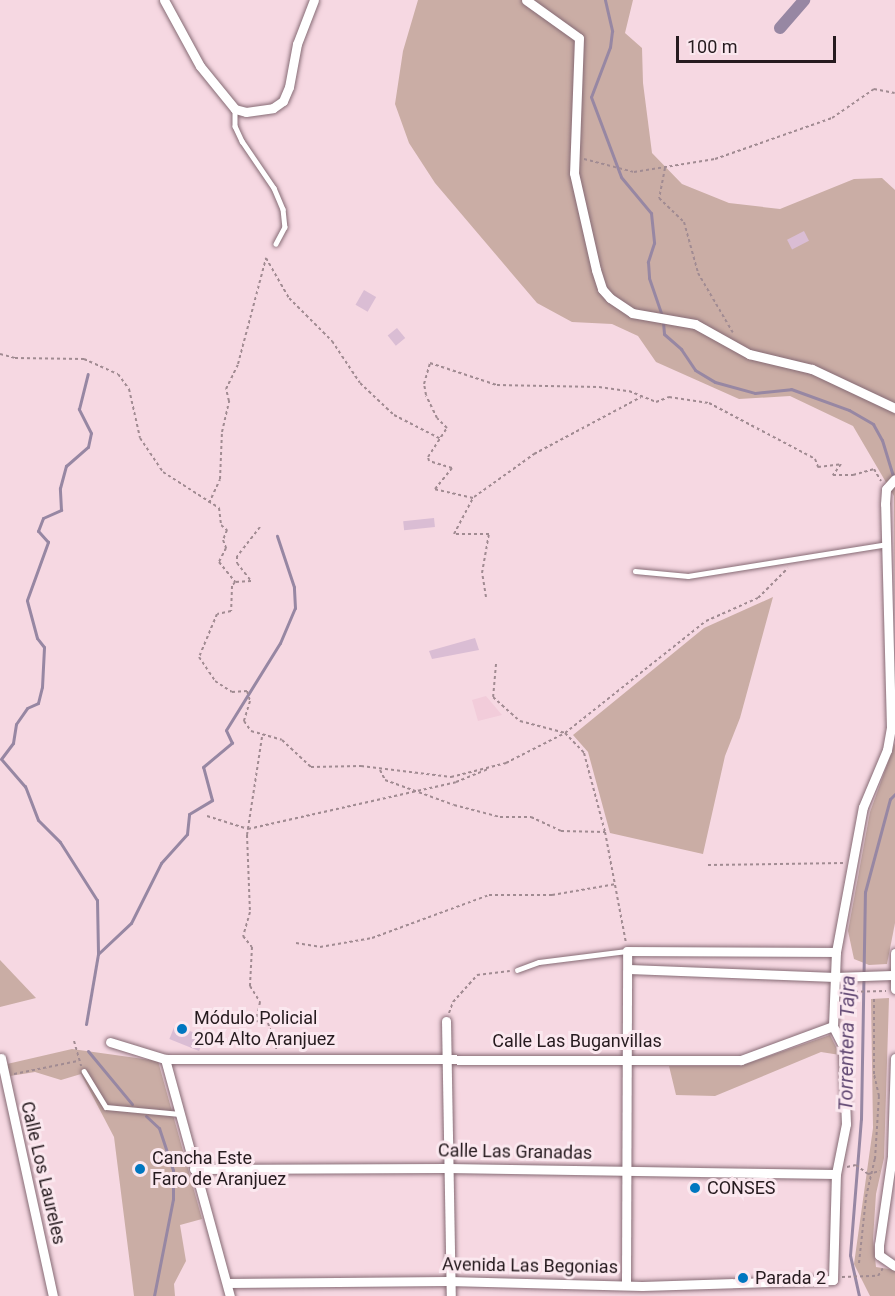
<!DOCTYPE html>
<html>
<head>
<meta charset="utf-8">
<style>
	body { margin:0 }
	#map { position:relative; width:895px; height:1296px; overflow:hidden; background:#f6d8e2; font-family:Roboto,sans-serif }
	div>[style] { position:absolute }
	.built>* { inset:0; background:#f2ccda }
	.green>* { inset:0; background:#caada5 }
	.stream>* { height:3px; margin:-1.5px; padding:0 1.5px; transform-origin:1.5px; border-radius:1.5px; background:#9787a3 }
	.canal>* { height:12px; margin:-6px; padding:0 6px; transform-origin:6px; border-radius:6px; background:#9787a3 }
	.building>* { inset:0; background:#dabdd4; transform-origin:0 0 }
	.path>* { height:2px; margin-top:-1px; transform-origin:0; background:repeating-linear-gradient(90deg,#a18b92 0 3px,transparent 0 6px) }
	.roads { filter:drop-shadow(0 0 2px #866b75) drop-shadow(0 0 2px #866b75) }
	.lane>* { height:4.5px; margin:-2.25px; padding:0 2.25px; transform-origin:2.25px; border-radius:2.25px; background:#fff }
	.street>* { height:9px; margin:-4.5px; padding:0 4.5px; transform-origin:4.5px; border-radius:4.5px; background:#fff }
	.dots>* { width:16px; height:16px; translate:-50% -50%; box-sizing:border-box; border:3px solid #fbe8ef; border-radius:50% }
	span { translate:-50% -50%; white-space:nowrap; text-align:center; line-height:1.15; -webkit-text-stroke:6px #fbe8ef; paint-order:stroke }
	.poi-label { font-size:18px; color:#261b1f }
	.left { translate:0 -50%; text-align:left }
	.street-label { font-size:18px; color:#261b1f }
	.water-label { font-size:20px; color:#654c76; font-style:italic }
	.scale { position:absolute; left:676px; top:36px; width:160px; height:27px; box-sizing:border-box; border:3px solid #261b1f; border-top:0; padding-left:8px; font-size:18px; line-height:21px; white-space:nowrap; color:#261b1f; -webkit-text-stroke:4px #fbe8ef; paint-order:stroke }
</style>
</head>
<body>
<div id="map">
	<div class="built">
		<div style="clip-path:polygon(486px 696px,502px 715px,478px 721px,472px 700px)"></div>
	</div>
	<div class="green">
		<div style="clip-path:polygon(418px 0,633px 0,625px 33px,642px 48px,643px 83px,652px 153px,682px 184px,729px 203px,780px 209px,854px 179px,882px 178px,895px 190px,895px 637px,894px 496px,853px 426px,790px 396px,739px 399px,656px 362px,638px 336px,612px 324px,572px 322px,537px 303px,435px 183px,409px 143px,395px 104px,403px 51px)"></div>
		<div style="clip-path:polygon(773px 597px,740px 718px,725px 756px,703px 854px,610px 833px,588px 752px,573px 735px,704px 628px)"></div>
		<div style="clip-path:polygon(895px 743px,895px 923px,887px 964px,869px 965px,854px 959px,848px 931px,870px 812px)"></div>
		<div style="clip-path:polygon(0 960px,36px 998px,0 1007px)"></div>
		<div style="clip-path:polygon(889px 998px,884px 1158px,876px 1194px,873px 1239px,876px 1267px,895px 1270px,895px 1296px,870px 1296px,854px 1264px,873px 1128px,871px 999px)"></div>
		<div style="clip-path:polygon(830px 1035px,840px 1055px,821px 1052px,715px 1096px,676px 1095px,669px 1066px,740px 1066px)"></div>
		<div style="clip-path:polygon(72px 1049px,158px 1061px,202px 1219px,180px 1225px,186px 1261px,174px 1284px,175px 1296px,134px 1296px,114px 1137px,81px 1074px,61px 1080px,35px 1072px,10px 1076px,7px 1064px)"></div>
	</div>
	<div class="stream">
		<div style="left:605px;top:0;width:32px;rotate:77deg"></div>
		<div style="left:612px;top:31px;width:16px;rotate:97deg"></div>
		<div style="left:610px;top:47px;width:53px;rotate:110.8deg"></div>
		<div style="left:591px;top:97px;width:85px;rotate:69.4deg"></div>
		<div style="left:621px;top:177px;width:47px;rotate:50.2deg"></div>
		<div style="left:651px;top:213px;width:30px;rotate:84deg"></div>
		<div style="left:654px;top:243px;width:20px;rotate:108deg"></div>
		<div style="left:648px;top:262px;width:16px;rotate:86deg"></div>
		<div style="left:649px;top:278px;width:39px;rotate:71deg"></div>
		<div style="left:663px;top:322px;width:12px;rotate:85deg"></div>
		<div style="left:664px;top:334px;width:23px;rotate:41deg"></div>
		<div style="left:681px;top:349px;width:25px;rotate:56deg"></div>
		<div style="left:695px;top:370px;width:23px;rotate:31deg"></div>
		<div style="left:715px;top:382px;width:41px;rotate:15.4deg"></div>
		<div style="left:755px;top:393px;width:36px;rotate:-6deg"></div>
		<div style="left:791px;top:389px;width:62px;rotate:19.9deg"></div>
		<div style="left:849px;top:410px;width:28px;rotate:30deg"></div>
		<div style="left:873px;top:424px;width:18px;rotate:61deg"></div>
		<div style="left:882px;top:440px;width:39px;rotate:73deg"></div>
		<div style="left:1px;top:759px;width:20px;rotate:-53deg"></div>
		<div style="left:13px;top:743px;width:19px;rotate:-81deg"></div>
		<div style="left:16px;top:724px;width:19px;rotate:-55deg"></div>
		<div style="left:27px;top:708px;width:12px;rotate:-24deg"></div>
		<div style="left:38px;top:703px;width:16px;rotate:-76deg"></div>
		<div style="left:42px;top:687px;width:40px;rotate:-87.1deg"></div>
		<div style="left:44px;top:647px;width:11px;rotate:-128deg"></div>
		<div style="left:37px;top:638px;width:39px;rotate:-105deg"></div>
		<div style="left:27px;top:600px;width:62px;rotate:-70.1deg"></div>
		<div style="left:48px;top:542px;width:15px;rotate:-132deg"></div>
		<div style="left:38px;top:531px;width:14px;rotate:-69deg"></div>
		<div style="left:43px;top:518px;width:20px;rotate:-24deg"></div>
		<div style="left:61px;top:510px;width:22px;rotate:-93deg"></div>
		<div style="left:60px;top:488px;width:23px;rotate:-75deg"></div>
		<div style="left:66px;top:466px;width:29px;rotate:-41deg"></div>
		<div style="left:88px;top:447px;width:14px;rotate:-78deg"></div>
		<div style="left:91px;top:433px;width:27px;rotate:-117deg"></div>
		<div style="left:79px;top:409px;width:36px;rotate:-76deg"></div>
		<div style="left:2px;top:760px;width:35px;rotate:49deg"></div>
		<div style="left:25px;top:786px;width:36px;rotate:69deg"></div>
		<div style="left:38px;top:820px;width:31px;rotate:45deg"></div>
		<div style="left:60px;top:842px;width:69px;rotate:57.5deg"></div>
		<div style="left:97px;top:900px;width:54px;rotate:88.9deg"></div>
		<div style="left:98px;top:954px;width:71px;rotate:99.7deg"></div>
		<div style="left:98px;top:954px;width:45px;rotate:-43.2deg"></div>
		<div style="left:131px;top:923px;width:67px;rotate:-63.4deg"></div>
		<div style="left:161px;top:863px;width:39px;rotate:-48deg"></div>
		<div style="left:187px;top:834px;width:20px;rotate:-84deg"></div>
		<div style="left:189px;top:814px;width:27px;rotate:-31deg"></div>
		<div style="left:212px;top:800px;width:34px;rotate:-105deg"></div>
		<div style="left:203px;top:767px;width:38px;rotate:-40deg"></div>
		<div style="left:232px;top:743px;width:14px;rotate:-115deg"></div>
		<div style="left:226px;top:730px;width:102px;rotate:-58.2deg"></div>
		<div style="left:280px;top:643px;width:38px;rotate:-67deg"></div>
		<div style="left:295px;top:608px;width:21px;rotate:-93deg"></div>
		<div style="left:294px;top:587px;width:54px;rotate:-108.4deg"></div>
		<div style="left:88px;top:1051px;width:69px;rotate:50.3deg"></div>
		<div style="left:146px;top:1116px;width:18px;rotate:43deg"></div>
		<div style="left:159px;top:1128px;width:44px;rotate:71.6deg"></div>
		<div style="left:173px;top:1170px;width:29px;rotate:90deg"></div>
		<div style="left:173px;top:1199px;width:99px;rotate:101.1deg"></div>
		<div style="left:859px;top:1296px;width:42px;rotate:-102.4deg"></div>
		<div style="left:850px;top:1255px;width:136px;rotate:-85.4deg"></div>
		<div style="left:861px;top:1119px;width:227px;rotate:-89deg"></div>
		<div style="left:865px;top:892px;width:96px;rotate:-75deg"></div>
		<div style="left:890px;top:799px;width:7px;rotate:-45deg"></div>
	</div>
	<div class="canal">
		<div style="left:780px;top:28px;width:37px;rotate:-49deg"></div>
	</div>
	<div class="building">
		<div style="left:804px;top:231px;width:11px;height:19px;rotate:63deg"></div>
		<div style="left:364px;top:290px;width:14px;height:17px;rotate:30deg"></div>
		<div style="left:397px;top:328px;width:13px;height:12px;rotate:51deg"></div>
		<div style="left:434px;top:518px;width:9px;height:31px;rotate:84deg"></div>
		<div style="clip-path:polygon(475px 638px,479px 650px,432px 659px,429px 651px)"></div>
		<div style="left:175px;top:1025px;width:32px;height:15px;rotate:22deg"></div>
	</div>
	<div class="path">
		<div style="left:584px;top:159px;width:52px;rotate:14.6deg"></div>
		<div style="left:634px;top:172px;width:82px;rotate:-9.1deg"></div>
		<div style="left:715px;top:159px;width:124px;rotate:-19.3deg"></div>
		<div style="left:832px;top:118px;width:51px;rotate:-34.6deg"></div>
		<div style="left:874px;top:89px;width:21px;rotate:11deg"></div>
		<div style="left:665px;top:168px;width:31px;rotate:101deg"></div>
		<div style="left:659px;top:198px;width:35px;rotate:44deg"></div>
		<div style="left:684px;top:222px;width:53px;rotate:74.6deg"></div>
		<div style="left:698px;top:273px;width:69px;rotate:59.7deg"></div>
		<div style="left:266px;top:258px;width:46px;rotate:60.1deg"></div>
		<div style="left:289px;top:298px;width:61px;rotate:45deg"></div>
		<div style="left:332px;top:341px;width:50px;rotate:56.3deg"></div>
		<div style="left:360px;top:383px;width:47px;rotate:43.3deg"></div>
		<div style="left:394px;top:415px;width:53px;rotate:27.1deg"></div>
		<div style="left:0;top:354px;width:16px;rotate:15deg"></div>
		<div style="left:15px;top:358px;width:69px;rotate:0.8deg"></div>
		<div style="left:84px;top:359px;width:37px;rotate:24deg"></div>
		<div style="left:118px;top:374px;width:19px;rotate:54deg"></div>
		<div style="left:129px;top:389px;width:50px;rotate:77.3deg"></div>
		<div style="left:140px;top:438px;width:41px;rotate:55.9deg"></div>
		<div style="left:163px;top:472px;width:67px;rotate:32.7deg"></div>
		<div style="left:219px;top:508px;width:17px;rotate:83deg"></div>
		<div style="left:221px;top:525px;width:8px;rotate:40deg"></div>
		<div style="left:227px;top:530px;width:11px;rotate:112deg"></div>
		<div style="left:223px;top:540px;width:9px;rotate:69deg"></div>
		<div style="left:226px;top:548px;width:16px;rotate:117deg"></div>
		<div style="left:219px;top:562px;width:26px;rotate:51deg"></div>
		<div style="left:474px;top:497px;width:74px;rotate:-35.6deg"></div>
		<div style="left:534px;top:454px;width:121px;rotate:-28deg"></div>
		<div style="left:209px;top:503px;width:26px;rotate:-65deg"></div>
		<div style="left:220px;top:479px;width:47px;rotate:-87.6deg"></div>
		<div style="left:222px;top:432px;width:32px;rotate:-77deg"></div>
		<div style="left:229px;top:401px;width:12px;rotate:-104deg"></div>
		<div style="left:226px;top:389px;width:28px;rotate:-64deg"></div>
		<div style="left:238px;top:364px;width:110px;rotate:-75.2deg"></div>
		<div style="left:260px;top:527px;width:37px;rotate:128deg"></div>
		<div style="left:237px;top:556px;width:7px;rotate:90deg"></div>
		<div style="left:237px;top:563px;width:23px;rotate:52deg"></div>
		<div style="left:251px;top:581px;width:16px;rotate:176deg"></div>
		<div style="left:235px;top:582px;width:5px;rotate:127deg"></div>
		<div style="left:232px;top:586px;width:25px;rotate:92deg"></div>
		<div style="left:231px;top:611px;width:14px;rotate:168deg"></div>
		<div style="left:217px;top:614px;width:47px;rotate:112.7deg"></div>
		<div style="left:199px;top:657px;width:29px;rotate:56deg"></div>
		<div style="left:215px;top:681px;width:20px;rotate:33deg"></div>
		<div style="left:232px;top:692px;width:15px;rotate:-4deg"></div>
		<div style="left:247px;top:691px;width:10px;rotate:73deg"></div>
		<div style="left:250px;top:701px;width:21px;rotate:107deg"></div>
		<div style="left:244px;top:721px;width:12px;rotate:55deg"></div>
		<div style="left:251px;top:731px;width:32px;rotate:16deg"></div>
		<div style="left:282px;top:740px;width:40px;rotate:43deg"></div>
		<div style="left:311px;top:767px;width:50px;rotate:-1.1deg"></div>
		<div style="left:361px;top:766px;width:91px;rotate:7deg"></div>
		<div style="left:451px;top:777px;width:57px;rotate:-14.3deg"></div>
		<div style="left:506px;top:763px;width:66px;rotate:-27deg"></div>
		<div style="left:565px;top:733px;width:180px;rotate:-38.5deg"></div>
		<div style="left:706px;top:621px;width:57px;rotate:-23.9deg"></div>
		<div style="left:758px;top:598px;width:42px;rotate:-45deg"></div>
		<div style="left:486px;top:597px;width:24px;rotate:-99deg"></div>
		<div style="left:482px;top:573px;width:40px;rotate:-80deg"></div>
		<div style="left:489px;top:534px;width:35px;rotate:180deg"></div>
		<div style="left:454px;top:534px;width:41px;rotate:-62.2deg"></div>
		<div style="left:473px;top:498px;width:39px;rotate:-167deg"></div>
		<div style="left:435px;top:489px;width:27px;rotate:-51deg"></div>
		<div style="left:452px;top:468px;width:24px;rotate:-163deg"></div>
		<div style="left:429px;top:461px;width:4px;rotate:-104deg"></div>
		<div style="left:428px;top:457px;width:35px;rotate:-57deg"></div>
		<div style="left:447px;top:428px;width:14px;rotate:-135deg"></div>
		<div style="left:437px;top:418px;width:25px;rotate:-116deg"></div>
		<div style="left:426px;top:395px;width:11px;rotate:-100deg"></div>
		<div style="left:424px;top:384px;width:22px;rotate:-74deg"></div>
		<div style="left:430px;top:363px;width:71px;rotate:18.2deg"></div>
		<div style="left:497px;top:385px;width:102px;rotate:1.1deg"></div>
		<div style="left:599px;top:387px;width:30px;rotate:8deg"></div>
		<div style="left:629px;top:391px;width:29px;rotate:22deg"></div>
		<div style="left:656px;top:402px;width:14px;rotate:-21deg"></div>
		<div style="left:669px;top:397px;width:40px;rotate:8.5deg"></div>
		<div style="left:709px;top:403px;width:120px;rotate:27.8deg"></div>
		<div style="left:815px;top:459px;width:9px;rotate:69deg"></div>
		<div style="left:818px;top:467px;width:23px;rotate:-7deg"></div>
		<div style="left:841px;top:464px;width:14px;rotate:126deg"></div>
		<div style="left:833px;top:475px;width:20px"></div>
		<div style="left:853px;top:475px;width:22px;rotate:-16deg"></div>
		<div style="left:874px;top:469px;width:14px;rotate:60deg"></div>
		<div style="left:496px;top:664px;width:33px;rotate:95deg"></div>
		<div style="left:493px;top:697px;width:36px;rotate:42deg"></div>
		<div style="left:520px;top:721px;width:47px;rotate:14.9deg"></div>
		<div style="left:565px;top:733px;width:28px;rotate:46deg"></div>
		<div style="left:584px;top:753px;width:82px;rotate:75.1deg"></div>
		<div style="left:605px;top:832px;width:113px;rotate:79.3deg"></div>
		<div style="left:262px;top:737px;width:99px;rotate:98.7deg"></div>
		<div style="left:247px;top:835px;width:77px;rotate:87.8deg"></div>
		<div style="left:250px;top:912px;width:25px;rotate:106deg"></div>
		<div style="left:243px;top:936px;width:14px;rotate:51deg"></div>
		<div style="left:252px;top:947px;width:39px;rotate:93deg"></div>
		<div style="left:250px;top:986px;width:19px;rotate:58deg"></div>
		<div style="left:260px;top:1002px;width:19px;rotate:102deg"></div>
		<div style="left:256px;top:1021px;width:12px;rotate:9deg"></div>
		<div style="left:268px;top:1023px;width:28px;rotate:72deg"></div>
		<div style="left:380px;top:770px;width:11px;rotate:63deg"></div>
		<div style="left:385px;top:780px;width:73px;rotate:19.9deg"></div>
		<div style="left:454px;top:805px;width:48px;rotate:14.6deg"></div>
		<div style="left:500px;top:817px;width:31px"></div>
		<div style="left:531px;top:817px;width:33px;rotate:25deg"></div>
		<div style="left:561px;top:831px;width:44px;rotate:1.3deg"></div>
		<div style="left:207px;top:816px;width:43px;rotate:17.6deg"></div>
		<div style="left:248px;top:829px;width:213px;rotate:-12.7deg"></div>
		<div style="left:456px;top:782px;width:35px;rotate:-22deg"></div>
		<div style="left:708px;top:865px;width:136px;rotate:-0.8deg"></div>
		<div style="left:296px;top:943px;width:24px;rotate:9deg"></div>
		<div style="left:320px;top:947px;width:53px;rotate:-9.8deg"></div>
		<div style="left:372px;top:938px;width:125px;rotate:-20.2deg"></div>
		<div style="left:489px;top:895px;width:63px"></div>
		<div style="left:552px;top:895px;width:65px;rotate:-9.8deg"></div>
		<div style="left:843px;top:992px;width:43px;rotate:-1.3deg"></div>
		<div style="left:449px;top:1013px;width:12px;rotate:-70deg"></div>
		<div style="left:453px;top:1002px;width:36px;rotate:-48deg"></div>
		<div style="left:477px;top:975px;width:33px;rotate:-7deg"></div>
		<div style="left:74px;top:1041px;width:26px;rotate:74deg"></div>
		<div style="left:14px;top:1074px;width:65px;rotate:-11.5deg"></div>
		<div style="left:847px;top:1167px;width:9px;rotate:-13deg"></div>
		<div style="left:856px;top:1165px;width:15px;rotate:37deg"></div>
		<div style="left:868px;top:1174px;width:12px;rotate:-14deg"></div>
		<div style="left:859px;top:1263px;width:66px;rotate:-83.9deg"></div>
		<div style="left:866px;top:1197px;width:39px;rotate:-77deg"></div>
		<div style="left:875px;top:1159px;width:63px;rotate:-86.4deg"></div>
		<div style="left:879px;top:1096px;width:23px;rotate:-103deg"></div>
		<div style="left:874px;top:1074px;width:76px;rotate:-90deg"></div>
		<div style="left:842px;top:1277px;width:36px;rotate:-2deg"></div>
		<div style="left:878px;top:1276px;width:9px;rotate:-58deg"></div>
	</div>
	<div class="roads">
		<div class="lane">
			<div style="left:235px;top:109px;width:17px;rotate:90deg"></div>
			<div style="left:235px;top:126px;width:17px;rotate:65deg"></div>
			<div style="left:242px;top:141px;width:57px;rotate:55.8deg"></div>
			<div style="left:274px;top:188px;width:23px;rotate:67deg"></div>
			<div style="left:283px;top:209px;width:18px;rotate:84deg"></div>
			<div style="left:285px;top:227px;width:19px;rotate:118deg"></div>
			<div style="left:635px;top:571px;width:53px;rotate:5.4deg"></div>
			<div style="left:688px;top:576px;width:202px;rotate:-9.1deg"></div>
			<div style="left:517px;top:970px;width:23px;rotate:-20deg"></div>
			<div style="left:539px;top:962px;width:88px;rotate:-7.2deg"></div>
			<div style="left:84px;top:1071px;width:42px;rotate:58.6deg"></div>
			<div style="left:106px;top:1107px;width:74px;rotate:5.4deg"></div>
		</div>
		<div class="street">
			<div style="left:164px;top:0;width:75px;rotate:61.4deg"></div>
			<div style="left:200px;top:66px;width:55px;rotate:50.9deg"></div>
			<div style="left:235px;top:109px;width:11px;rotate:15deg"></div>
			<div style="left:246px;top:112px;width:27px;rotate:-8deg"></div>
			<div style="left:273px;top:108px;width:12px;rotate:-35deg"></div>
			<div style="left:283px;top:101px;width:15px;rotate:-67deg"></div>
			<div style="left:289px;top:87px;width:44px;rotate:-79.5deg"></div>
			<div style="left:297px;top:44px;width:47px;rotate:-68.9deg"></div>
			<div style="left:526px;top:0;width:65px;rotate:35.6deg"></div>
			<div style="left:579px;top:38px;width:135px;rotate:92.1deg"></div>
			<div style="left:574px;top:173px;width:99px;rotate:77.2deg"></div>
			<div style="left:596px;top:270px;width:20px;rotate:72deg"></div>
			<div style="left:602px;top:289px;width:12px;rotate:48deg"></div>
			<div style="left:610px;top:298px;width:27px;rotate:34deg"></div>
			<div style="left:632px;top:313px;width:64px;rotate:9.9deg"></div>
			<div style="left:695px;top:324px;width:62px;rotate:29.1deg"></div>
			<div style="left:749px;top:354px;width:65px;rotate:13.4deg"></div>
			<div style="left:812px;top:369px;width:92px;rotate:25.2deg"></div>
			<div style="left:895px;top:953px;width:36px;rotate:90deg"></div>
			<div style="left:629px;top:969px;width:206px;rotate:2.2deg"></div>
			<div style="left:835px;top:977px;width:57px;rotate:-2deg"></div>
			<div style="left:446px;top:1021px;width:275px;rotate:89deg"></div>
			<div style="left:110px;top:1042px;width:58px;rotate:17.2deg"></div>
			<div style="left:165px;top:1059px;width:576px;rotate:0.1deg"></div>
			<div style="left:741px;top:1060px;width:98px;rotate:-20.3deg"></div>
			<div style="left:1px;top:1058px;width:244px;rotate:77.7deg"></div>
			<div style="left:895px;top:1058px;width:98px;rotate:91.8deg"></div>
			<div style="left:892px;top:1156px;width:90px;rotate:98.3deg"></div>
			<div style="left:879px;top:1245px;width:10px;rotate:90deg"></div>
			<div style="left:879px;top:1255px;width:19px;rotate:35deg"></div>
			<div style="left:165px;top:1059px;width:246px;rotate:74.7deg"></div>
			<div style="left:194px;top:1169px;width:253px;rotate:-0.2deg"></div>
			<div style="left:447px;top:1168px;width:389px;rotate:0.9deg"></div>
			<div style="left:227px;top:1283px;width:221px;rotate:-0.5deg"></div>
			<div style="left:448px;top:1281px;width:194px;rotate:1.5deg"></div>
			<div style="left:642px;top:1286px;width:191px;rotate:-1.8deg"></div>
			<div style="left:833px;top:1280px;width:106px;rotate:-88.4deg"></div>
			<div style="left:836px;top:1174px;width:51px;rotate:-78.7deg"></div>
			<div style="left:846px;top:1124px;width:78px;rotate:-92.2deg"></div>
			<div style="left:843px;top:1046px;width:22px;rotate:-117deg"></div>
			<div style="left:833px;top:1026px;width:74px;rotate:-87.7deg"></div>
			<div style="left:836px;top:952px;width:147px;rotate:-79.5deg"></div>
			<div style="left:863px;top:807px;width:62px;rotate:-67.2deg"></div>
			<div style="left:887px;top:750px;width:22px;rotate:-80deg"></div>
			<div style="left:891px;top:728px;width:224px;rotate:-91.5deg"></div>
			<div style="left:885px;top:504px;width:15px;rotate:-86deg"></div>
			<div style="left:886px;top:489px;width:13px;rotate:-48deg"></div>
			<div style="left:626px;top:1284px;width:333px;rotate:-89.8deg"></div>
			<div style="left:627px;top:951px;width:209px;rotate:0.3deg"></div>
		</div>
	</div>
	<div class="dots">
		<div style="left:182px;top:1029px;background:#0077c0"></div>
		<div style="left:140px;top:1169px;background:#0077c0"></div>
		<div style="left:695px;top:1188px;background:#0077c0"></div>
		<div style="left:743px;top:1278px;background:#0077c0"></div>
	</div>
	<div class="poi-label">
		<span class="left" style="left:194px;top:1029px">Módulo Policial<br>204 Alto Aranjuez</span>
		<span class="left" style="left:152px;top:1169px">Cancha Este<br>Faro de Aranjuez</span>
		<span class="left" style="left:707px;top:1188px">CONSES</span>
		<span class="left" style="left:755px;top:1278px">Parada 2</span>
	</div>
	<div class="street-label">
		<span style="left:577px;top:1041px">Calle Las Buganvillas</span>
		<span style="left:515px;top:1152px;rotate:1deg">Calle Las Granadas</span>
		<span style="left:43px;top:1173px;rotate:77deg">Calle Los Laureles</span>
		<span style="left:530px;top:1266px;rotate:1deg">Avenida Las Begonias</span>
	</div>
	<div class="water-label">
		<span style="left:847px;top:1043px;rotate:-89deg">Torrentera Tajra</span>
	</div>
	<div class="scale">100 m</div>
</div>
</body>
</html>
